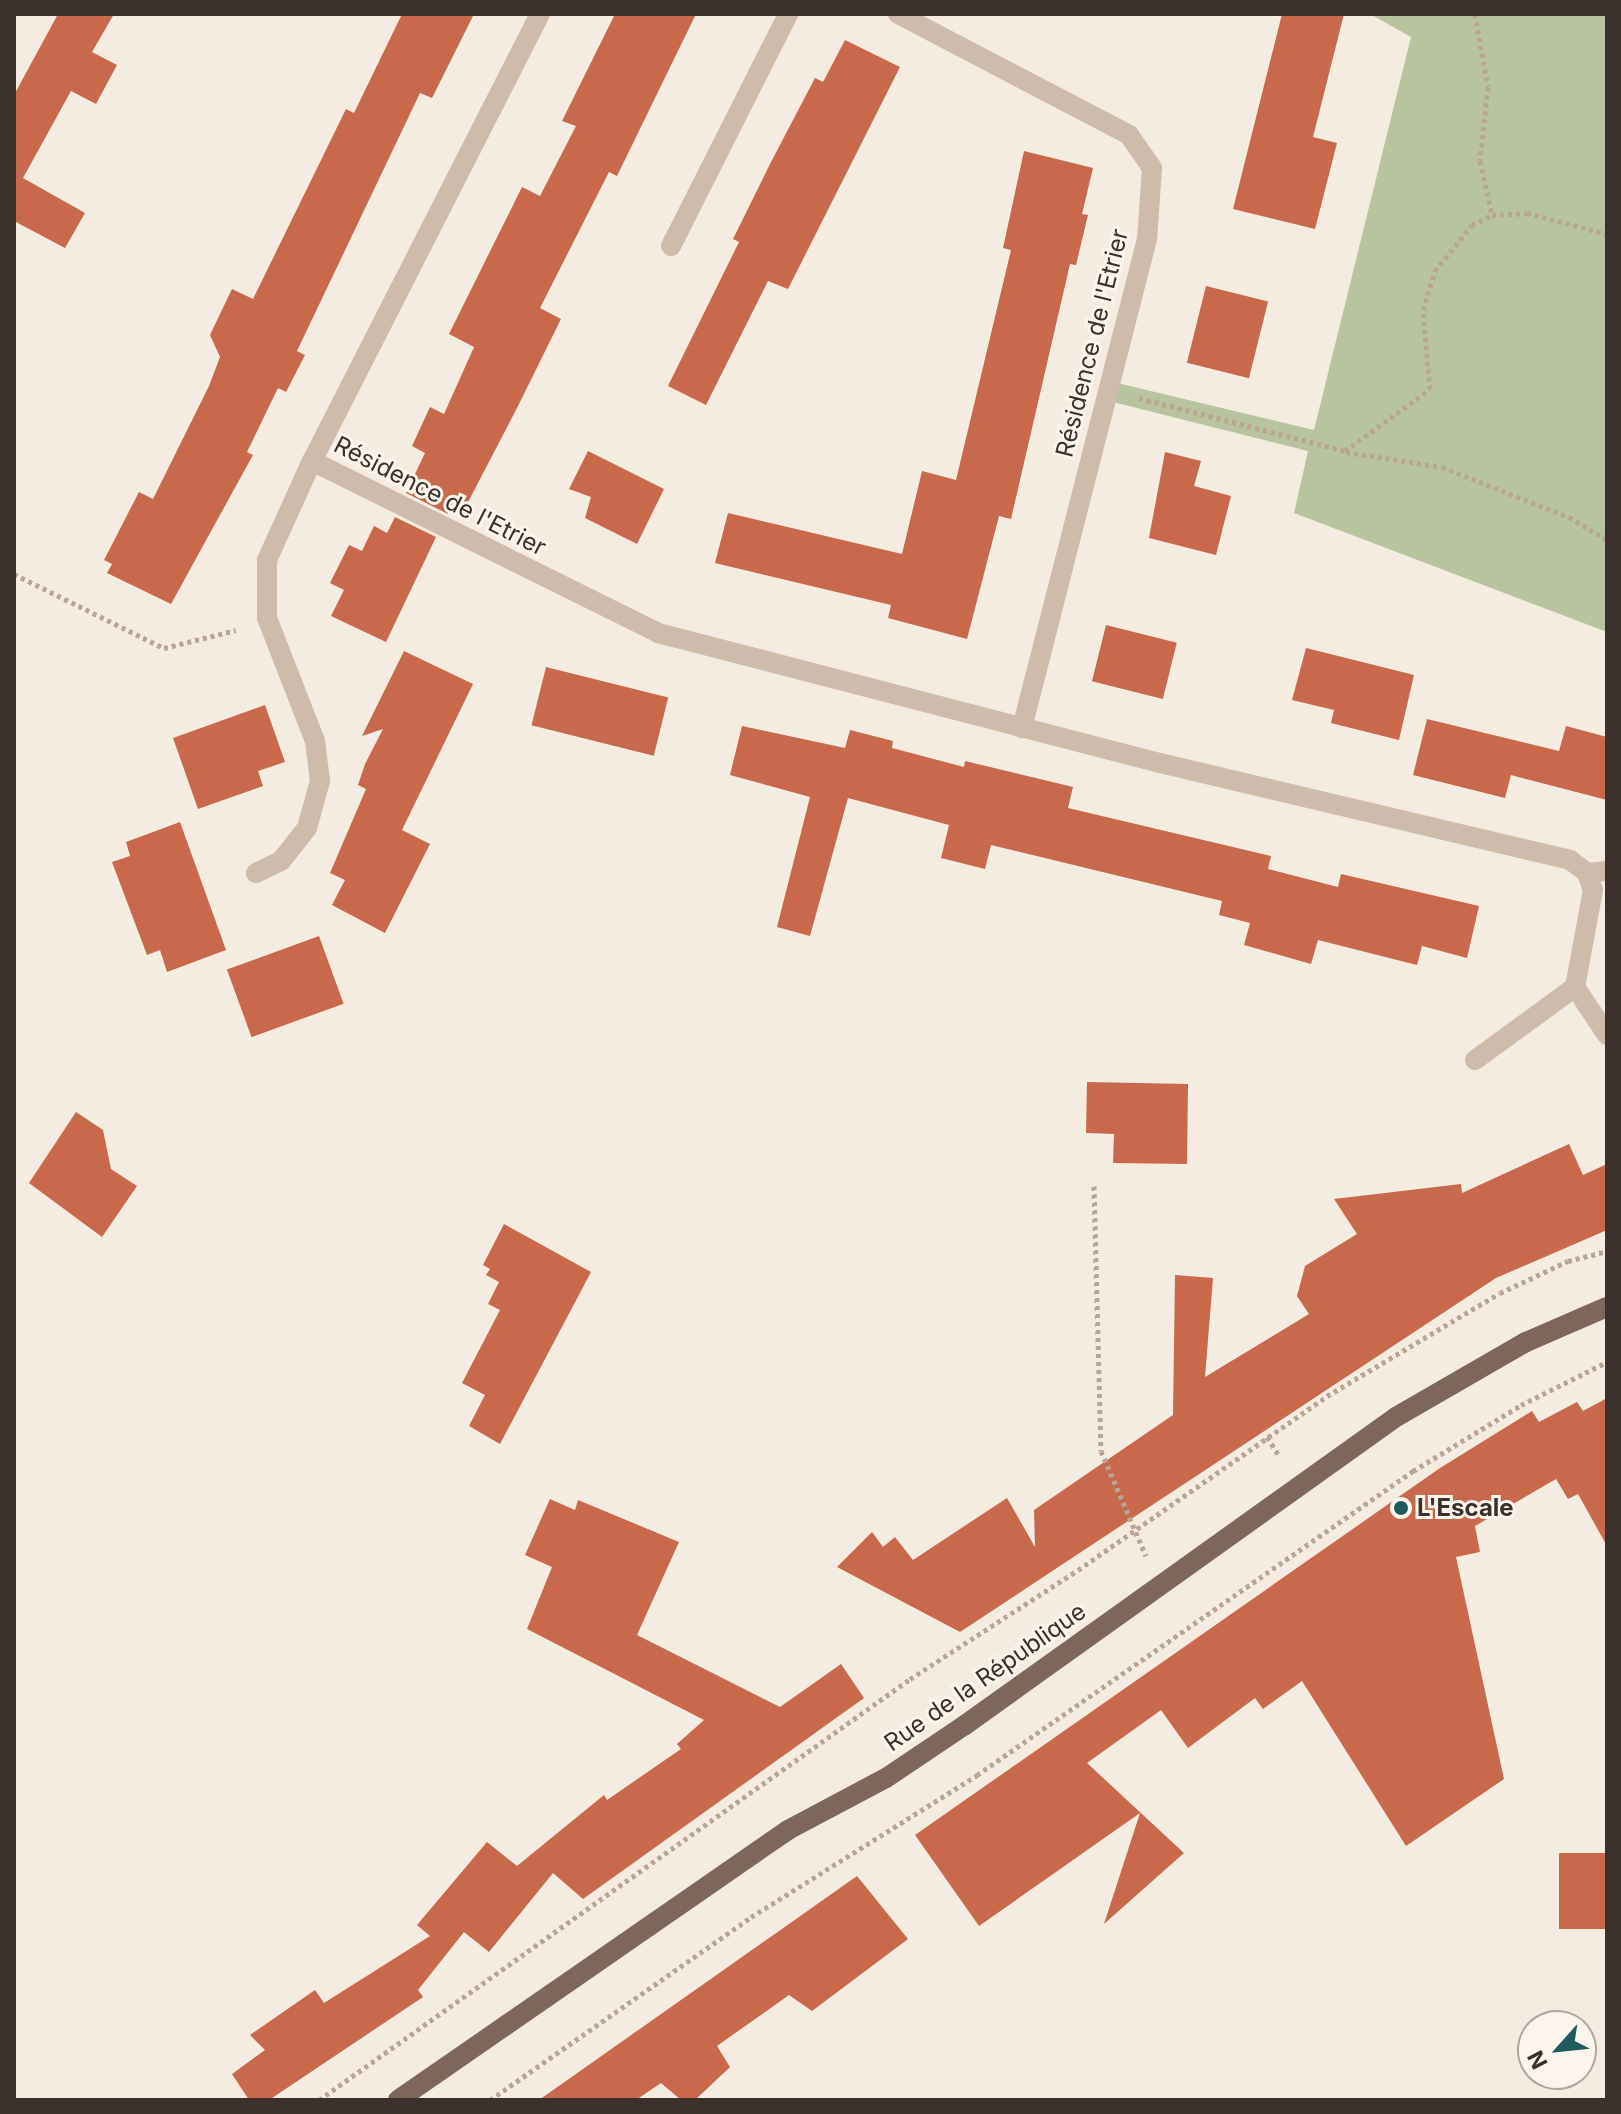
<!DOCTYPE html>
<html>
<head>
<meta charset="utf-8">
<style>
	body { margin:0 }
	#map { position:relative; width:1621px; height:2114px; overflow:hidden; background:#f4ebe1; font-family:Inter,sans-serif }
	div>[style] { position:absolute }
	.green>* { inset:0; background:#b8c4a0 }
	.building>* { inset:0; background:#c8694b; transform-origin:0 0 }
	.path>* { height:5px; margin-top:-2.5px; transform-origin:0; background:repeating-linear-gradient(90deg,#b9a596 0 4px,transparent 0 8px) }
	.minor>* { height:20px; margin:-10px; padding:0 10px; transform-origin:10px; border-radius:10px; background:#cdbbac }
	.major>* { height:20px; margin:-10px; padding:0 10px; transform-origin:10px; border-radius:10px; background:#7d675c }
	.dots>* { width:22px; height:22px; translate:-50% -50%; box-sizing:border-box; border:4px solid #fbf5ee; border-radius:50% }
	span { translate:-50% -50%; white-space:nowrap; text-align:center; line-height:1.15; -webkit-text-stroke:6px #fbf5ee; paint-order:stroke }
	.street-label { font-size:24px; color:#3b302b }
	.poi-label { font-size:24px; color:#3b302b; font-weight:700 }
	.left { translate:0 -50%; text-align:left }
	.frame { position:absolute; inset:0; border:16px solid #3b302b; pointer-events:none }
	.north { position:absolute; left:1517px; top:2010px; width:80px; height:80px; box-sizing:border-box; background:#fbf5ee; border:2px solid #aea6a0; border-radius:50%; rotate:243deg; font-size:22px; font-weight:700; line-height:32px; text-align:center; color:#3b302b }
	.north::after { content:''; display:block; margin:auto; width:28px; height:36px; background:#1f5a5e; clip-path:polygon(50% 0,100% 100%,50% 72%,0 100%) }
</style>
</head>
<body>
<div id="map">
	<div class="green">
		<div style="clip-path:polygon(1370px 14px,1607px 14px,1607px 632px,1294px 513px,1308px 451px,1105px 400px,1109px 381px,1314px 430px,1411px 37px)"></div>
	</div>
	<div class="building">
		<div style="clip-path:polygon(58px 14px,114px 14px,92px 52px,117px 65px,96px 104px,71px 91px,23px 178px,85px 213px,65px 248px,14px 221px,14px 95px)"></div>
		<div style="clip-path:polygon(402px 14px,474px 14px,432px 98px,420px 93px,297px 351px,305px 355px,286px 392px,278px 388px,247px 452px,253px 455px,171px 604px,107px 573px,112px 564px,104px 560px,139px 492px,153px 499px,209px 386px,220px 357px,210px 335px,232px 289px,253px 299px,346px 109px,354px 113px)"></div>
		<div style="clip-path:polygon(615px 14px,696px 14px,617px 176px,609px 172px,540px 308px,561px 319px,518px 406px,466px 506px,454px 500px,448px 514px,406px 493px,425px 453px,412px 446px,430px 407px,444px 414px,474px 347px,449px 334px,522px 187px,540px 196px,576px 126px,562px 121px)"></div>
		<div style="clip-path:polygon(1282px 14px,1344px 14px,1313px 137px,1337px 143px,1315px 229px,1233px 209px)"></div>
		<div style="clip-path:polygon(845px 40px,900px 67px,788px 289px,768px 281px,706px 405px,668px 386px,739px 242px,733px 239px,770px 164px,815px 78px,823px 82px)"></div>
		<div style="clip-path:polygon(1024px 151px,1093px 168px,1082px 214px,1088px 215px,1076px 265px,1070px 264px,1011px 519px,999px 516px,967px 639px,888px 618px,891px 605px,715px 563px,728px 513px,902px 554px,922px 471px,956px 480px,1011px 250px,1003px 248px)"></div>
		<div style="left:1206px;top:286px;width:64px;height:79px;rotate:14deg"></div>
		<div style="clip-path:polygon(588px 451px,664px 489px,637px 544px,585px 518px,591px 497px,569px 489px)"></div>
		<div style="clip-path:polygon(1165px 452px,1201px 461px,1194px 486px,1231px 496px,1216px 555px,1149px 538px)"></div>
		<div style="clip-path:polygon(395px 517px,436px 537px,386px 642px,331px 616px,344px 590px,330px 583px,349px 545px,362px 551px,374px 526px,387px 533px)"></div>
		<div style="left:1106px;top:625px;width:73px;height:58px;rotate:14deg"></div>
		<div style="clip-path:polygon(1306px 648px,1414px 675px,1399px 740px,1331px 723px,1334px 710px,1292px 700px)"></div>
		<div style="clip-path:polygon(404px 651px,473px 684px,402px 830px,430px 844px,385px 933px,332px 905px,345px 880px,330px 873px,366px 789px,358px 785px,365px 764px,383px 729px,362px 736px)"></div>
		<div style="left:546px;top:667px;width:126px;height:60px;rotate:14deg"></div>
		<div style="clip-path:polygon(265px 705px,285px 762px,258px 771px,263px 786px,198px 809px,173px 738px)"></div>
		<div style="clip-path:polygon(1427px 719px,1559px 751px,1566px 726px,1607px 737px,1607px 800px,1511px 775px,1505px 798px,1413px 775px)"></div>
		<div style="clip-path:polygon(742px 726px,845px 748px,850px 730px,893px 741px,892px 748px,964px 767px,965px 761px,1073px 787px,1068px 808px,1271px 856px,1268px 869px,1338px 887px,1341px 874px,1479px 906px,1467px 958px,1422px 946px,1417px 965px,1318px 940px,1311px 964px,1244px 945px,1250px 923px,1219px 915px,1222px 901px,991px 845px,985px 869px,941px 858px,949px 825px,848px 798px,810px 936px,777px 927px,810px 797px,730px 775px)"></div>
		<div style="clip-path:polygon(180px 822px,226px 950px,167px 972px,160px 950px,147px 955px,112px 862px,130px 856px,126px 842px)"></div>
		<div style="left:319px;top:936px;width:72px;height:98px;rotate:70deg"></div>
		<div style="clip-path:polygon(1087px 1082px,1188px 1084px,1187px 1164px,1113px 1163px,1114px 1134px,1086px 1133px)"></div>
		<div style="clip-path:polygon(76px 1112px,103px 1130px,111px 1169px,137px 1186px,102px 1237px,29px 1183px)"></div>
		<div style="clip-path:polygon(1569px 1144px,1583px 1175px,1607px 1164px,1607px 1230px,1496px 1278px,960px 1632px,837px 1567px,872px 1532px,883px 1547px,895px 1537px,913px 1560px,1007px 1498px,1035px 1547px,1034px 1510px,1173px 1415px,1175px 1275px,1213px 1278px,1205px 1377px,1309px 1314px,1297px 1296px,1305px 1266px,1357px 1234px,1334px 1199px,1461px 1184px,1462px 1193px)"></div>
		<div style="clip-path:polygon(504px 1224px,591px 1272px,500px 1444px,469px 1426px,485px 1395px,462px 1383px,500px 1310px,488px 1304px,499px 1282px,486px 1275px,490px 1269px,483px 1265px)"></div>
		<div style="clip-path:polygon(1607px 1398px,1607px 1546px,1578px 1494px,1568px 1499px,1556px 1479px,1475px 1526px,1480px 1552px,1456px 1557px,1504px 1779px,1406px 1846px,1302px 1681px,1263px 1709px,1255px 1698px,1188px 1748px,1161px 1710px,1087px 1763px,1184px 1853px,1104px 1924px,1140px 1813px,979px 1926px,915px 1835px,1440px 1468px,1532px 1411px,1539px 1422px,1577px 1402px,1583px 1411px)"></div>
		<div style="clip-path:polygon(550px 1499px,575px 1510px,578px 1500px,679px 1542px,637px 1635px,780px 1707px,841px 1664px,864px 1698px,583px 1899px,553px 1873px,489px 1952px,464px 1932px,418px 1990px,423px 1997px,269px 2100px,249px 2100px,232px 2074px,265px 2050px,250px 2035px,315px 1990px,324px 2003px,430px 1936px,417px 1925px,487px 1842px,517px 1866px,604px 1795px,607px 1800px,681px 1749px,677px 1744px,704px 1720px,527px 1629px,552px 1567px,525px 1555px)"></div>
		<div style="left:1607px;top:1853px;width:76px;height:48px;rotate:90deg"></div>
		<div style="clip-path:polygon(857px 1876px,908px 1939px,812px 2011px,789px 1995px,717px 2046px,730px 2067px,695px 2100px,681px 2100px,661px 2083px,636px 2100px,539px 2100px)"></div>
	</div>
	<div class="path">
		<div style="left:1475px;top:14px;width:74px;rotate:79.9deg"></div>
		<div style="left:1488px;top:87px;width:74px;rotate:96.2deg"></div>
		<div style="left:1480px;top:161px;width:55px;rotate:77.5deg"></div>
		<div style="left:1492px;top:215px;width:35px;rotate:-3deg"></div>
		<div style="left:1527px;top:213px;width:83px;rotate:14.7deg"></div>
		<div style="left:1139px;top:398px;width:213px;rotate:14.4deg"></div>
		<div style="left:1345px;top:451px;width:105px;rotate:-36.1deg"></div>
		<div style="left:1430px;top:389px;width:79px;rotate:-95.1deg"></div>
		<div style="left:1423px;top:310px;width:41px;rotate:-72.9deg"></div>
		<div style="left:1435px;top:271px;width:59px;rotate:-51.2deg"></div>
		<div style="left:1472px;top:225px;width:22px;rotate:-27deg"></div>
		<div style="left:1346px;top:452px;width:97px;rotate:8.9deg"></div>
		<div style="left:1442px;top:467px;width:136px;rotate:21.5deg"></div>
		<div style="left:1569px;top:517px;width:44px;rotate:31.2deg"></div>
		<div style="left:14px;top:574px;width:167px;rotate:26.3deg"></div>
		<div style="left:164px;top:648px;width:74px;rotate:-14deg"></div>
		<div style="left:1094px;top:1186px;width:265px;rotate:88.5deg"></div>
		<div style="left:1101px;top:1451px;width:114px;rotate:66.8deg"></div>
		<div style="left:1267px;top:1437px;width:24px;rotate:57deg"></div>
		<div style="left:319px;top:2100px;width:726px;rotate:-35.46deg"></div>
		<div style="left:910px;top:1679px;width:200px;rotate:-33deg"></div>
		<div style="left:1078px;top:1570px;width:304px;rotate:-34.9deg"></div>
		<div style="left:1327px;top:1396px;width:201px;rotate:-30.8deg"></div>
		<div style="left:1500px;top:1293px;width:75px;rotate:-25.2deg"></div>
		<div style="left:1568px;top:1261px;width:40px;rotate:-14.4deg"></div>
		<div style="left:490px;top:2100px;width:319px;rotate:-35deg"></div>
		<div style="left:751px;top:1917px;width:267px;rotate:-32.1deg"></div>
		<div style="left:977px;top:1775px;width:532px;rotate:-34.89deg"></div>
		<div style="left:1413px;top:1471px;width:127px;rotate:-31.4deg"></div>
		<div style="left:1521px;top:1405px;width:96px;rotate:-26.6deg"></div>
	</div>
	<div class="minor">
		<div style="left:540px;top:14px;width:502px;rotate:117.02deg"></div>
		<div style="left:312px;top:461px;width:386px;rotate:26.4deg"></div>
		<div style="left:658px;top:633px;width:519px;rotate:14.52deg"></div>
		<div style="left:1160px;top:763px;width:421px;rotate:13.3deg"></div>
		<div style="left:1570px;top:860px;width:21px;rotate:37deg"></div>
		<div style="left:1587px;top:873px;width:18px;rotate:71deg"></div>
		<div style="left:1593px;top:890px;width:99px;rotate:100.5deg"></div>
		<div style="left:1575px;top:987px;width:58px;rotate:56.3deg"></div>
		<div style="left:898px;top:14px;width:261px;rotate:27.6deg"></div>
		<div style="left:1129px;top:135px;width:40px;rotate:55.1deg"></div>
		<div style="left:1152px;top:168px;width:71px;rotate:94deg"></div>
		<div style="left:1147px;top:239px;width:505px;rotate:104.34deg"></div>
		<div style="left:671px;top:246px;width:260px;rotate:-63.2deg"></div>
		<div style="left:256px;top:873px;width:28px;rotate:-26deg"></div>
		<div style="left:281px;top:861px;width:42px;rotate:-51.8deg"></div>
		<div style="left:307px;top:828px;width:49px;rotate:-74.5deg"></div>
		<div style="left:320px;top:781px;width:40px;rotate:-97.1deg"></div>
		<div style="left:315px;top:741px;width:132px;rotate:-111.3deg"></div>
		<div style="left:267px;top:618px;width:58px;rotate:-90deg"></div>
		<div style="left:267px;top:560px;width:109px;rotate:-65.6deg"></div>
		<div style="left:1587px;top:873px;width:20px;rotate:-6deg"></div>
		<div style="left:1475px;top:1060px;width:124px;rotate:-36.1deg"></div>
	</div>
	<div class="major">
		<div style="left:398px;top:2100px;width:474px;rotate:-34.7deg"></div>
		<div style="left:788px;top:1830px;width:111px;rotate:-28deg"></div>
		<div style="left:886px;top:1778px;width:95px;rotate:-33.9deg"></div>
		<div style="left:965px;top:1725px;width:530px;rotate:-35.55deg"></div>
		<div style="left:1396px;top:1417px;width:150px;rotate:-30deg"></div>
		<div style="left:1526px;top:1342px;width:88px;rotate:-23.4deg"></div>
	</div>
	<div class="dots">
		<div style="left:1401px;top:1508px;background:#1f5a5e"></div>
	</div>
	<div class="street-label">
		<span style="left:1092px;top:343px;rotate:-76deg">Résidence de l'Etrier</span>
		<span style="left:440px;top:496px;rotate:27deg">Résidence de l'Etrier</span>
		<span style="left:985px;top:1677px;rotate:-35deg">Rue de la République</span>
	</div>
	<div class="poi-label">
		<span class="left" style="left:1417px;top:1508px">L'Escale</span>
	</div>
	<div class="frame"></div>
	<div class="north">N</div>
</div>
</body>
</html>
